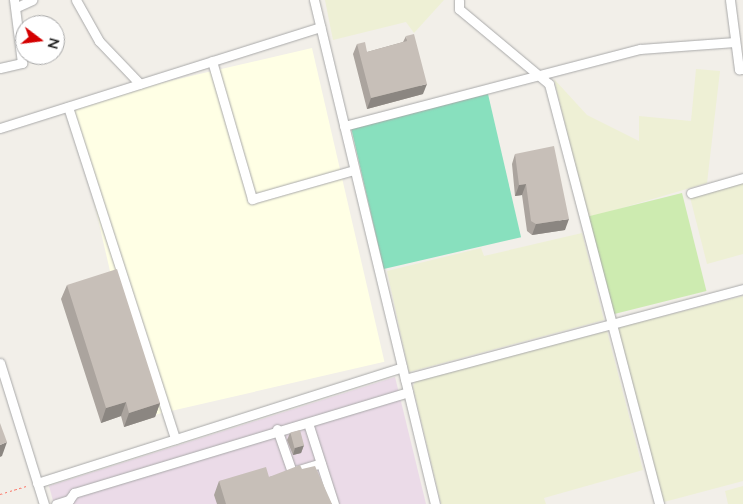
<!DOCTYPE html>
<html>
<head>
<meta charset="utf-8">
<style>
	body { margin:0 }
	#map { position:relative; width:743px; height:504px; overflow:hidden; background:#f2efe9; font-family:Lato,sans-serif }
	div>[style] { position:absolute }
	.industrial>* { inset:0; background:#ebdbe8 }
	.education>* { inset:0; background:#ffffe5; transform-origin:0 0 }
	.farmland>* { inset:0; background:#eef0d5 }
	.grass>* { inset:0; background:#cdebb0; transform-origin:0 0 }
	.pitch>* { inset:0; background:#88e0be; transform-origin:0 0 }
	.path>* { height:1px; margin-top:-0.5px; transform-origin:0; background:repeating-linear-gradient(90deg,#fa8072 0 2.5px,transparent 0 5px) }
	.roads { filter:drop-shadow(0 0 1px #a9a9a9) drop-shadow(0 0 1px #a9a9a9) }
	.minor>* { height:9px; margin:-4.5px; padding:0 4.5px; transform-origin:4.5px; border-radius:4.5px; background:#fff }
	.wall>* { inset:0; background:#aba49e }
	.shaded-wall>* { inset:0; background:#8b8681 }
	.building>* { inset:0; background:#c7bfb8; transform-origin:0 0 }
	span { translate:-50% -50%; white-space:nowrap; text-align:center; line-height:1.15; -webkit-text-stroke:4.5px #fff; paint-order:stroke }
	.north { position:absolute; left:15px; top:15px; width:50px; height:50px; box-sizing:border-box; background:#fff; border:1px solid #a7a7a7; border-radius:50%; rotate:105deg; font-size:14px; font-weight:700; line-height:20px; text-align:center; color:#222 }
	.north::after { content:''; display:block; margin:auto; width:18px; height:22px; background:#d40000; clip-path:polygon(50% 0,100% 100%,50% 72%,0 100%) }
</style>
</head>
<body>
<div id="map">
	<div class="industrial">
		<div style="clip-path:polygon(395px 377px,426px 504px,54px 504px,49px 486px)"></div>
	</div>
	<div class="education">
		<div style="left:312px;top:48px;width:322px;height:247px;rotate:77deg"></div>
	</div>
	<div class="farmland">
		<div style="clip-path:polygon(325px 0,444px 0,414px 33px,406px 22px,333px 40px)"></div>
		<div style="clip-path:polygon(696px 69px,720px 71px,707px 183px,588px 218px,554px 79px,587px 115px,639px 141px,639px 116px,691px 121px)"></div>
		<div style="clip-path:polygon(743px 181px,743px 254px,707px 264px,690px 197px)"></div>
		<div style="clip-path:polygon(582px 233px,604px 320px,409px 372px,387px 271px,481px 248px,484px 256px)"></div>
		<div style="clip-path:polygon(743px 296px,743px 481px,664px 502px,616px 328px)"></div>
		<div style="clip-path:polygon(607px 331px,643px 470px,544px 498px,546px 504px,441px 504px,413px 387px,416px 379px)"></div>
		<div style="clip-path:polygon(743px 486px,743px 504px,728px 504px,725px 491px)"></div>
	</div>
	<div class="grass">
		<div style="left:682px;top:193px;width:101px;height:97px;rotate:76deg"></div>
	</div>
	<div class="pitch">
		<div style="left:488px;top:94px;width:147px;height:141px;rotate:77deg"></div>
	</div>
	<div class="path">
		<div style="left:0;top:494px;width:30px;rotate:-17deg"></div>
	</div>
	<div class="roads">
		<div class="minor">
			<div style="left:76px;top:0;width:47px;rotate:60.7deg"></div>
			<div style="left:99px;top:41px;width:59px;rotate:46.4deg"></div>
			<div style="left:314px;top:0;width:518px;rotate:76.5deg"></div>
			<div style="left:459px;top:0;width:9px;rotate:90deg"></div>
			<div style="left:459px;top:9px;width:117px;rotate:39.8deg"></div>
			<div style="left:549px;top:84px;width:434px;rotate:75.3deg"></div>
			<div style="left:730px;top:0;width:70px;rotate:82.6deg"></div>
			<div style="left:739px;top:69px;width:4px"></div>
			<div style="left:17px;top:7px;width:17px;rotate:-25deg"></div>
			<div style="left:212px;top:61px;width:144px;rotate:73.8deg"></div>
			<div style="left:252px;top:199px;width:106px;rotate:-15.9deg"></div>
			<div style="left:0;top:68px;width:23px;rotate:-13deg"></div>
			<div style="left:22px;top:63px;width:64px;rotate:-97.2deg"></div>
			<div style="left:68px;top:107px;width:349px;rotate:72.1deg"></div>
			<div style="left:344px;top:126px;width:306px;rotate:-14.6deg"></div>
			<div style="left:640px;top:49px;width:95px;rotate:-4.2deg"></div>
			<div style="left:0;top:128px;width:336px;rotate:-17.5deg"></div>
			<div style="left:691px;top:193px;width:54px;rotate:-16.1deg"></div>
			<div style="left:0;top:363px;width:148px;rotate:72.7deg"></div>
			<div style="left:405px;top:379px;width:350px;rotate:-14.9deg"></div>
			<div style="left:308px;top:423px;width:85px;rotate:72.2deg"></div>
			<div style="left:277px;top:429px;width:46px;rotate:70.8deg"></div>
			<div style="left:292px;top:472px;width:30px;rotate:-17deg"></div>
			<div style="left:37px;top:483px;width:383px;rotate:-17.6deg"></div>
			<div style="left:56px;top:504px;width:14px;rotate:-17deg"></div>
			<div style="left:69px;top:500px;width:9px;rotate:-54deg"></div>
			<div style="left:74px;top:493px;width:349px;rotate:-16.8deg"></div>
		</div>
	</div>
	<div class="wall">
		<div style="clip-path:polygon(406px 36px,423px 94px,367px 109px,353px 54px,357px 44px,367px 52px,403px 42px)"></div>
		<div style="clip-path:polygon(515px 154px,565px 230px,532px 235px,527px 231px,522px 195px,515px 196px,512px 164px)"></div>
		<div style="clip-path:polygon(67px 285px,160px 403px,155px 417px,124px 427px,121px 416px,101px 423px,61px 299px)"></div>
		<div style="clip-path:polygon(290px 433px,304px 445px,301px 453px,293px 455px,287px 440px)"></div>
		<div style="clip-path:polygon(302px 469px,332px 504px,217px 504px,214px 495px,219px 481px,269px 477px)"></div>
	</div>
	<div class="shaded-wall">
		<div style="clip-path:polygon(427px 84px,423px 94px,367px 109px,371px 98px)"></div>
		<div style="clip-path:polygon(526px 184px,522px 195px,515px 196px,519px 185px)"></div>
		<div style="clip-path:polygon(569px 219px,565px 230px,532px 235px,536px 224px)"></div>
		<div style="clip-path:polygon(126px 402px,121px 416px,101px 423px,106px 408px)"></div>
		<div style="clip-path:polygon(160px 403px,155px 417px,124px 427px,129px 413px)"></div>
		<div style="clip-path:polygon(7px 442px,2px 456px,0 457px,0 445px)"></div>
		<div style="clip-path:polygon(304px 445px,301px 453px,293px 455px,295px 448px)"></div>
	</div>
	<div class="building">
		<div style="clip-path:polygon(414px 34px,427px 84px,371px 98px,357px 44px,365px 42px,367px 52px,407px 41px,406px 36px)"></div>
		<div style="clip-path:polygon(554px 146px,569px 219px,536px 224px,531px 221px,526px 184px,519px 185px,515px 154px)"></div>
		<div style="clip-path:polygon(117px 269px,160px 403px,129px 413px,126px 402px,106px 408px,67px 285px)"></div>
		<div style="clip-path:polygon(0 423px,7px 442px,0 445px)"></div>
		<div style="left:300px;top:430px;width:16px;height:10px;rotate:75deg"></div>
		<div style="clip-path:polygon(300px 465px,302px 469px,315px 466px,332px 504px,226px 504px,219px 481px,266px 467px,269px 477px)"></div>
	</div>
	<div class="north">N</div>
</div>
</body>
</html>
